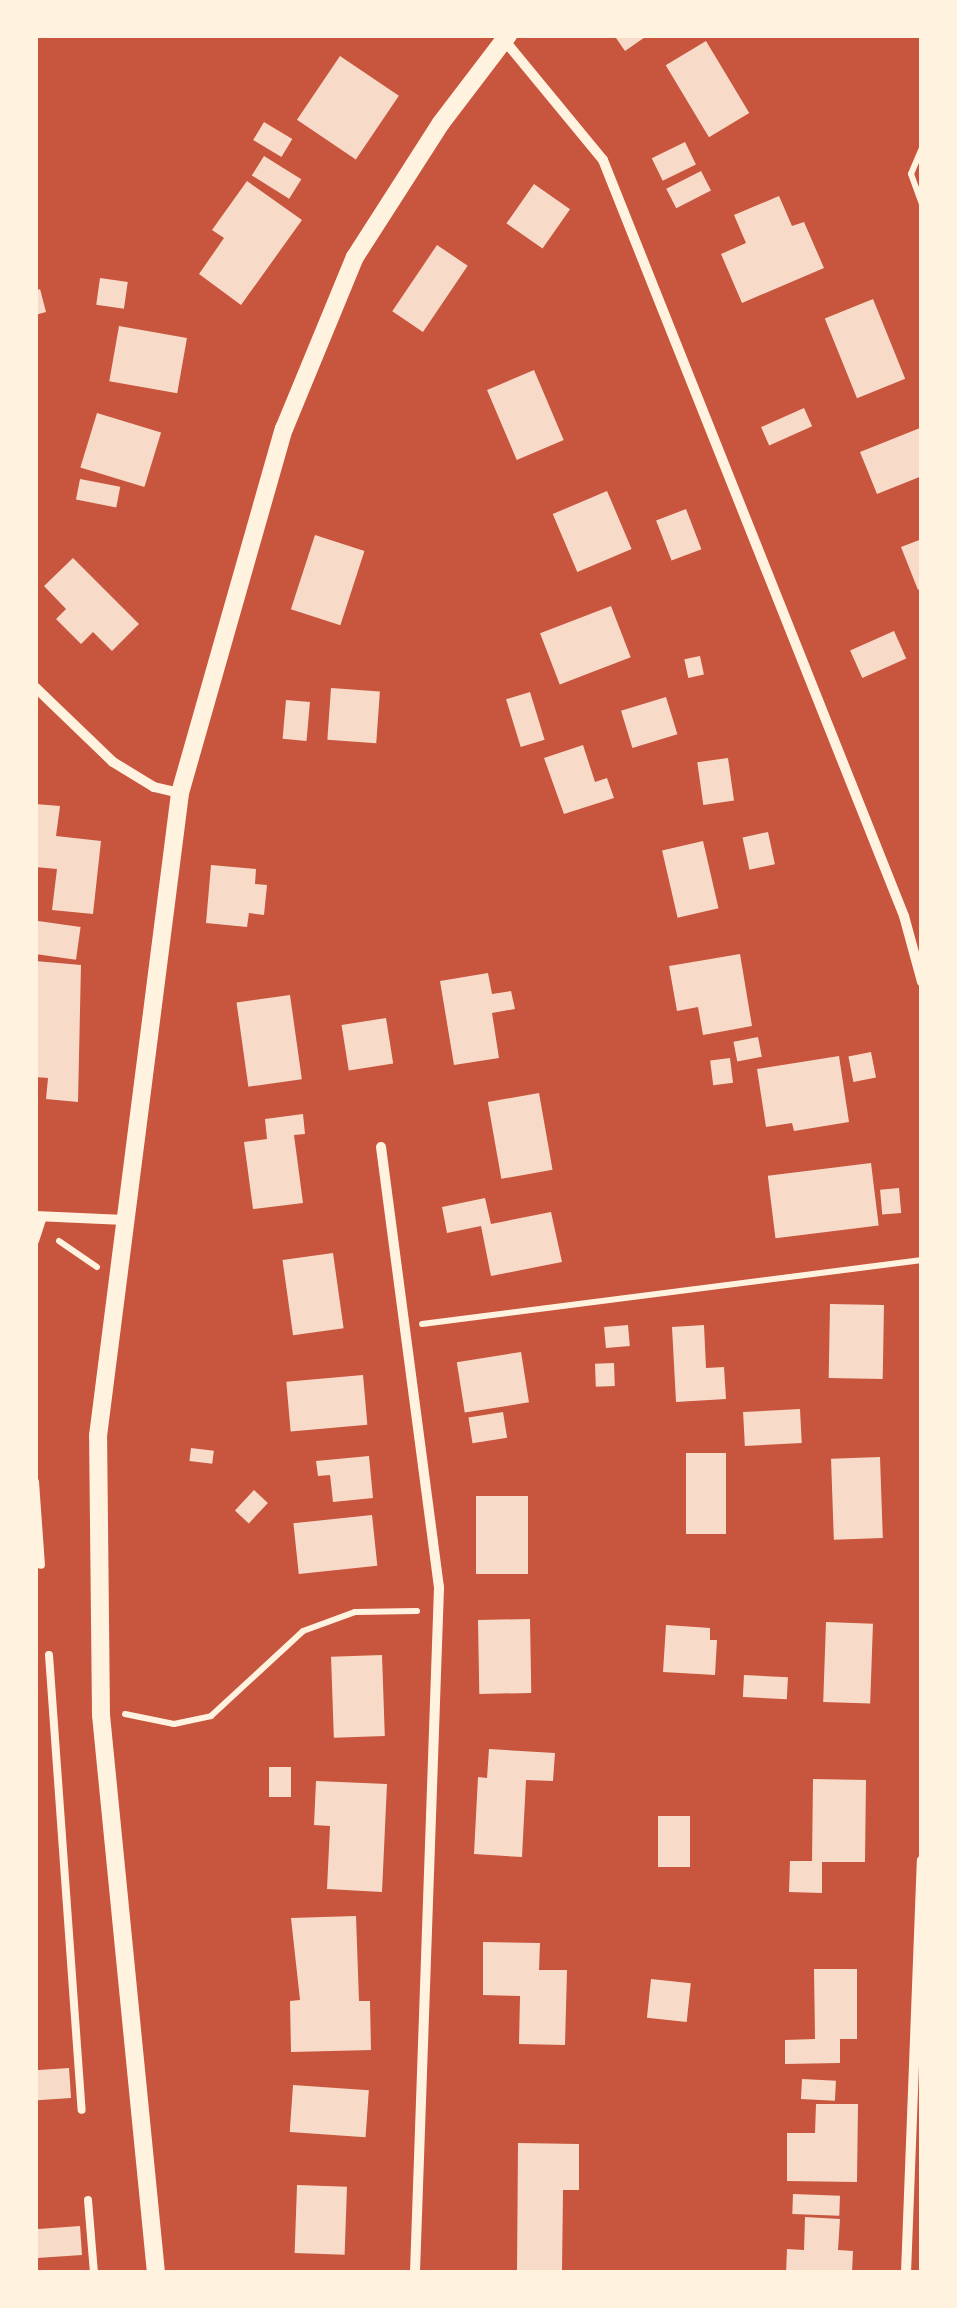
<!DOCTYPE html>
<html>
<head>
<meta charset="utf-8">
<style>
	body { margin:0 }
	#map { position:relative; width:957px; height:2308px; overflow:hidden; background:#c8553d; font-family:Overpass,sans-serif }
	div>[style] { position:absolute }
	.building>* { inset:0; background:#f7dbc8; transform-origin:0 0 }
	.path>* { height:6px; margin:-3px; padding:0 3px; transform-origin:3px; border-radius:3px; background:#fff3e0 }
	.service>* { height:8px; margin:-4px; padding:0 4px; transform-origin:4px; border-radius:4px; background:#fff3e0 }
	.minor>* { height:10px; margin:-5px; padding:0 5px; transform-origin:5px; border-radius:5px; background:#fff3e0 }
	.tertiary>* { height:18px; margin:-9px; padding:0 9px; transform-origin:9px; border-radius:9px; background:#fff3e0 }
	span { translate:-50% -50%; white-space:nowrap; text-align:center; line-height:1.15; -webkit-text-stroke:9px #fff3e0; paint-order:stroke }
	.frame { position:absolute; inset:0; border:38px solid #fff3e0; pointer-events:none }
</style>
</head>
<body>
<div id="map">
	<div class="building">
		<div style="clip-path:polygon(614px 35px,648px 35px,625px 51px)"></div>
		<div style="left:706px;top:41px;width:84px;height:47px;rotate:59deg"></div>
		<div style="left:340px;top:56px;width:71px;height:77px;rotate:34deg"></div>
		<div style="left:264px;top:122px;width:33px;height:21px;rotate:31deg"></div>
		<div style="left:685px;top:142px;width:25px;height:37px;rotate:64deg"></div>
		<div style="left:264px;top:156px;width:44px;height:23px;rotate:32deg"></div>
		<div style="left:701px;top:171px;width:22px;height:39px;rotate:63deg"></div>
		<div style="clip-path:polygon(247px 181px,302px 220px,241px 305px,199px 274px,224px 238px,212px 230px)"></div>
		<div style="left:534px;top:184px;width:44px;height:48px;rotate:35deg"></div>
		<div style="clip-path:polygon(779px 196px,792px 226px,804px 222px,824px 268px,742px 303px,721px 254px,746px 243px,734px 215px)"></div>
		<div style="left:437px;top:245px;width:37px;height:80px;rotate:34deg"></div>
		<div style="left:100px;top:278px;width:28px;height:27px;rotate:8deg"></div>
		<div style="clip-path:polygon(40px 289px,46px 312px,35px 315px,35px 291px)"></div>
		<div style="left:873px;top:299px;width:86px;height:52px;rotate:68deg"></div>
		<div style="left:119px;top:326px;width:69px;height:56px;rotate:10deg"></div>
		<div style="left:534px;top:370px;width:76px;height:51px;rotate:67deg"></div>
		<div style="left:804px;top:408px;width:20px;height:47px;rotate:66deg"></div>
		<div style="left:97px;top:413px;width:67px;height:57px;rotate:17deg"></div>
		<div style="clip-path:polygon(920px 428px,922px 476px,877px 494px,860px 452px)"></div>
		<div style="left:80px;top:479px;width:41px;height:21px;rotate:11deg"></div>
		<div style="left:607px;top:491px;width:63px;height:59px;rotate:67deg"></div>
		<div style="left:686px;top:509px;width:43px;height:32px;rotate:69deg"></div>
		<div style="left:315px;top:535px;width:52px;height:78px;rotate:18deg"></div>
		<div style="clip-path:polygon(922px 539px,922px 588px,918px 590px,901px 547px)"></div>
		<div style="clip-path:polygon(73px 558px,139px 624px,112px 651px,93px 632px,81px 644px,56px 619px,66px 609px,44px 586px)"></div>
		<div style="left:611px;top:606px;width:55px;height:76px;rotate:69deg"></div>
		<div style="left:894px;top:631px;width:30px;height:48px;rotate:66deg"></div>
		<div style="left:700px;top:656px;width:19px;height:16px;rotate:78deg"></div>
		<div style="left:331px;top:688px;width:49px;height:52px;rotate:4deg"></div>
		<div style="left:530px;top:692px;width:50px;height:25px;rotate:73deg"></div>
		<div style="left:666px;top:697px;width:39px;height:47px;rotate:73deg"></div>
		<div style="left:286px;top:700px;width:24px;height:39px;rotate:5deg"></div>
		<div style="clip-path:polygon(583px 745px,595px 782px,607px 778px,614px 798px,564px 814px,544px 758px)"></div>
		<div style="left:728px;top:758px;width:43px;height:31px;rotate:82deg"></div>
		<div style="clip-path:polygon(35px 804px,60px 806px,56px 836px,101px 841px,93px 914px,52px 910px,57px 869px,35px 867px)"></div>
		<div style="left:768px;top:832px;width:33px;height:26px;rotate:78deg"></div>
		<div style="left:703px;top:841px;width:69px;height:42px;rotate:77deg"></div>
		<div style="clip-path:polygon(211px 865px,256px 869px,255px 884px,267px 885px,264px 915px,249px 913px,247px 927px,206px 923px)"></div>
		<div style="left:38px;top:921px;width:43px;height:33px;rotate:8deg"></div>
		<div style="clip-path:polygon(740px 954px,752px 1026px,703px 1035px,698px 1007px,677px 1011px,669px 966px)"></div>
		<div style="clip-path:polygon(35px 961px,81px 965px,78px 1102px,46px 1099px,48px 1078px,35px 1077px)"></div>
		<div style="clip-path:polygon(488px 973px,492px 994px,511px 991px,515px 1009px,492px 1013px,499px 1058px,454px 1065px,440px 981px)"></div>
		<div style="left:290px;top:995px;width:85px;height:54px;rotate:82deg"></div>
		<div style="left:386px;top:1018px;width:46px;height:45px;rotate:81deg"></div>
		<div style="left:758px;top:1037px;width:20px;height:25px;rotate:79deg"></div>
		<div style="left:871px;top:1052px;width:26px;height:23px;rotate:79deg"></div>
		<div style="clip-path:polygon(839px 1056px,849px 1122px,794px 1131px,792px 1123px,766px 1127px,757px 1069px)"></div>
		<div style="left:730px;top:1058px;width:25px;height:20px;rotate:83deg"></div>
		<div style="left:539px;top:1093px;width:78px;height:52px;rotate:80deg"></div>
		<div style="clip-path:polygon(303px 1114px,305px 1134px,294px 1135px,303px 1203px,253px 1209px,244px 1142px,267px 1139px,265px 1119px)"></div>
		<div style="left:871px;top:1163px;width:63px;height:104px;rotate:83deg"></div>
		<div style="left:899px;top:1188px;width:25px;height:19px;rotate:85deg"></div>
		<div style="clip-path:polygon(485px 1198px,491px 1224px,551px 1212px,562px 1262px,491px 1276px,481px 1226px,447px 1233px,442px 1207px)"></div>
		<div style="left:333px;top:1253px;width:76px;height:51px;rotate:82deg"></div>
		<div style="left:830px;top:1304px;width:54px;height:74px;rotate:1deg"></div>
		<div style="left:628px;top:1325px;width:21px;height:24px;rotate:85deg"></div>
		<div style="clip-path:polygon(704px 1325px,706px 1368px,724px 1367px,726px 1399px,676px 1402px,672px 1327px)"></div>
		<div style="left:521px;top:1352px;width:51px;height:65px;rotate:81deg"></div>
		<div style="left:614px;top:1363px;width:23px;height:19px;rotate:88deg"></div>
		<div style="left:363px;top:1375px;width:50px;height:77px;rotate:85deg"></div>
		<div style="left:800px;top:1409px;width:34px;height:57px;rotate:87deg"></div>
		<div style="left:503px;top:1412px;width:26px;height:35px;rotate:81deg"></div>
		<div style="left:191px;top:1448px;width:23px;height:13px;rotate:7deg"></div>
		<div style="left:686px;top:1453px;width:40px;height:81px"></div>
		<div style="clip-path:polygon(369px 1456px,373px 1498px,333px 1502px,330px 1475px,318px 1476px,316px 1461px)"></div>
		<div style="left:880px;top:1457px;width:81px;height:49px;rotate:88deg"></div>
		<div style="left:254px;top:1490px;width:19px;height:28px;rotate:43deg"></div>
		<div style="left:476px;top:1496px;width:52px;height:78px"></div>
		<div style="left:372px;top:1515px;width:51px;height:79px;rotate:84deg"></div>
		<div style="left:530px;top:1619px;width:74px;height:52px;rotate:89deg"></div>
		<div style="left:826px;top:1622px;width:47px;height:80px;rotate:2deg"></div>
		<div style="clip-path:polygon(666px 1625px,710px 1628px,710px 1640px,717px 1640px,715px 1675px,663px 1672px)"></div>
		<div style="left:382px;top:1655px;width:81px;height:51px;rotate:88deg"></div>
		<div style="left:744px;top:1675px;width:44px;height:22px;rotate:3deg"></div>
		<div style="clip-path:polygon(489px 1749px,555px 1753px,553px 1781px,526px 1780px,522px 1857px,474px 1854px,478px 1777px,487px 1778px)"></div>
		<div style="left:269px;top:1767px;width:22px;height:30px"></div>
		<div style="clip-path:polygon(813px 1779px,866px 1780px,865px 1862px,822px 1862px,822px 1893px,789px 1892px,790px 1861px,812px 1861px)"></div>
		<div style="clip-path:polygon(316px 1781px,387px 1784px,382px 1892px,327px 1889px,330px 1826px,314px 1825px)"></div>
		<div style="left:658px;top:1816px;width:32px;height:51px"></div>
		<div style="clip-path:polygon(356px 1916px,359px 2001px,370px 2001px,371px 2050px,291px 2052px,290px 2001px,300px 2000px,291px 1918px)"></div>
		<div style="clip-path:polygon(483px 1942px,540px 1943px,539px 1970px,567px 1970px,565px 2045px,519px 2044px,520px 1996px,483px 1995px)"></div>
		<div style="clip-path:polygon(814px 1969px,857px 1969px,857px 2039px,840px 2039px,840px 2063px,785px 2064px,785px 2040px,815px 2039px)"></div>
		<div style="left:651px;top:1979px;width:40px;height:39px;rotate:6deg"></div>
		<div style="left:69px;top:2068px;width:30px;height:34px;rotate:86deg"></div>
		<div style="left:802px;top:2079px;width:34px;height:20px;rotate:3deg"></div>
		<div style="left:293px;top:2085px;width:76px;height:47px;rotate:4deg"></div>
		<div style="clip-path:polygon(816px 2104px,858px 2104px,857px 2182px,787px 2181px,787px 2133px,815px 2133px)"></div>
		<div style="clip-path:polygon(518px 2143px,579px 2144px,579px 2190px,563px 2190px,562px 2271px,517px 2271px)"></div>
		<div style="left:297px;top:2185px;width:50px;height:68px;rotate:2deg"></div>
		<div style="left:793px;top:2194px;width:47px;height:20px;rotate:2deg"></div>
		<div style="clip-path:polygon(805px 2217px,840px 2219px,838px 2250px,853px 2251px,852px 2273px,786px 2273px,787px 2249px,804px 2250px)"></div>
		<div style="left:80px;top:2226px;width:29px;height:45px;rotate:86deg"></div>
	</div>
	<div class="path">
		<div style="left:922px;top:148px;width:28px;rotate:113deg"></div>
		<div style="left:911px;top:174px;width:32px;rotate:70deg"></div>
		<div style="left:59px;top:1241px;width:46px;rotate:34.4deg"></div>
		<div style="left:422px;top:1324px;width:504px;rotate:-7.29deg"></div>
		<div style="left:125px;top:1714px;width:50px;rotate:11.5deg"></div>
		<div style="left:174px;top:1724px;width:38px;rotate:-12deg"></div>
		<div style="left:211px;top:1716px;width:125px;rotate:-42.7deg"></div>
		<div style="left:303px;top:1631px;width:55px;rotate:-20.1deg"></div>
		<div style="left:355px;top:1612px;width:62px;rotate:-0.9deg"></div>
	</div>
	<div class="service">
		<div style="left:35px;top:1241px;width:26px;rotate:-72deg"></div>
		<div style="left:35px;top:1482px;width:83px;rotate:85.9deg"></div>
		<div style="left:49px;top:1655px;width:456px;rotate:85.9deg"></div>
		<div style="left:88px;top:2200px;width:73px;rotate:85.3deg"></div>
	</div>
	<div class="minor">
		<div style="left:505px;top:41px;width:154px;rotate:50.5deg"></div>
		<div style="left:603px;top:160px;width:814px;rotate:68.29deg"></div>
		<div style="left:904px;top:916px;width:68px;rotate:74.7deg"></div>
		<div style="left:35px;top:687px;width:108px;rotate:43.9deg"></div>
		<div style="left:113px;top:762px;width:48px;rotate:31.4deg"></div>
		<div style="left:154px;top:787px;width:27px;rotate:13deg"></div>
		<div style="left:381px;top:1147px;width:445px;rotate:82.5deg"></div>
		<div style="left:439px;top:1588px;width:685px;rotate:92.01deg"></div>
		<div style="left:35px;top:1216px;width:90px;rotate:2.5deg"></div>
		<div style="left:906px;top:2273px;width:413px;rotate:-87.8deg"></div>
	</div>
	<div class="tertiary">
		<div style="left:156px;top:2273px;width:561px;rotate:-95.63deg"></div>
		<div style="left:101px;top:1715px;width:279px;rotate:-90.6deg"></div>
		<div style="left:98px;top:1436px;width:648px;rotate:-82.73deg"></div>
		<div style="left:180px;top:793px;width:379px;rotate:-74.1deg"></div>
		<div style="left:284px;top:429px;width:186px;rotate:-67.6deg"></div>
		<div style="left:355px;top:257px;width:159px;rotate:-57.3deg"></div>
		<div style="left:441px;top:123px;width:111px;rotate:-52.7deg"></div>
	</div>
	<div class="frame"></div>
</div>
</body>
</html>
